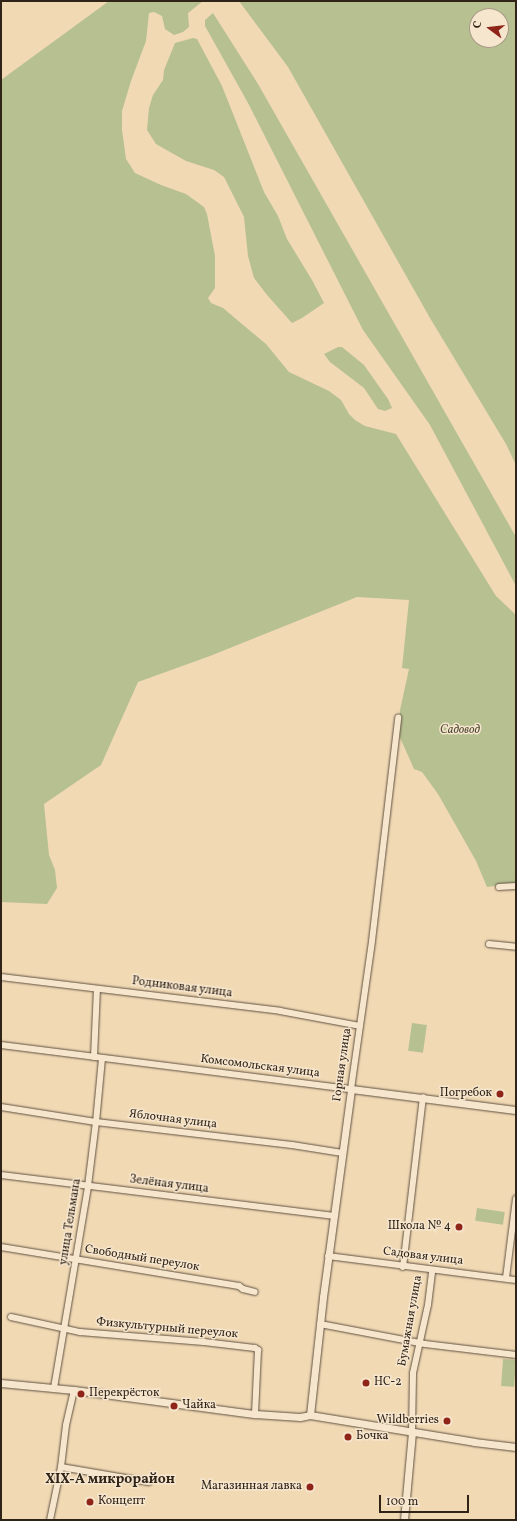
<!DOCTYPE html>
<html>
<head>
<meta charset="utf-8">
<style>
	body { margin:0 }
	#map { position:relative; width:517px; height:1521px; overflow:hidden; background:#f1d9b4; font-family:Vollkorn,serif }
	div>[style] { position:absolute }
	.green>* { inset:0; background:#b6c090; transform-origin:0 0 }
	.roads { filter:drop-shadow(0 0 1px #605140) drop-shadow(0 0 1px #605140) }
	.minor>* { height:6px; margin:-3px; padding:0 3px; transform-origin:3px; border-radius:3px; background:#f6e6ce }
	.tertiary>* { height:7px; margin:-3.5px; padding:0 3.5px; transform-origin:3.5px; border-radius:3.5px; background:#f6e6ce }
	.dots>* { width:11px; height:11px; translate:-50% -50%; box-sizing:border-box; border:2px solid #f6e6ce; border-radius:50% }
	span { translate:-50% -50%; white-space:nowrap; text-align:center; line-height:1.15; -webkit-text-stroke:3px #f6e6ce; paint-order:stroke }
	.park-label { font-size:12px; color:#524b37; font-style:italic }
	.street-label { font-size:12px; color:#302419 }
	.poi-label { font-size:12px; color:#302419 }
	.right { translate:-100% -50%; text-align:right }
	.left { translate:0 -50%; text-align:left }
	.quarter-label { font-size:14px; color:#302419; font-weight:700 }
	.frame { position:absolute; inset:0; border:2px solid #302419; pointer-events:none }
	.north { position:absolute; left:469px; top:8px; width:40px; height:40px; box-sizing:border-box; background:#f6e6ce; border:1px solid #a79886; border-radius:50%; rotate:285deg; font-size:11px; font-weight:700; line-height:16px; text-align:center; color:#302419 }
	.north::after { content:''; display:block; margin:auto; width:14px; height:18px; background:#8f2418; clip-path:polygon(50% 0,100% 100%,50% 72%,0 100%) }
	.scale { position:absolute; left:379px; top:1495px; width:90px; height:18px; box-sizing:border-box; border:2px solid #302419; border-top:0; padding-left:5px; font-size:12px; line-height:14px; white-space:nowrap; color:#302419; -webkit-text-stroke:3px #f6e6ce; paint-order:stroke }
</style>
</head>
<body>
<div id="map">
	<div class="green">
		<div style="clip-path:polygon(109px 1px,203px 1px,188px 13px,189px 27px,183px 32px,174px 35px,165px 29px,162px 16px,154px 12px,149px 13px,146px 41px,131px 81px,122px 111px,122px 130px,126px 159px,135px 173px,161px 185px,186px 194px,204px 207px,207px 214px,215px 256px,215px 288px,208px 298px,211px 303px,223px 308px,266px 344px,289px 372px,329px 391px,341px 400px,349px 414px,355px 420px,365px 426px,396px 434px,496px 596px,516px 615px,516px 883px,487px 887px,476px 861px,438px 794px,422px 772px,414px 769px,398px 733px,400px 710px,409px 669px,402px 668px,409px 600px,357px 597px,210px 656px,138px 682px,101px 765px,44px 804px,49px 855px,55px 870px,57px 888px,47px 904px,1px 902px,1px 80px)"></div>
		<div style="clip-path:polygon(evenodd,239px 1px,516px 1px,516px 465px,506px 444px,430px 318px,288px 67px,239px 1px,477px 16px,501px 16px,501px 40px,477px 40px,477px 16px)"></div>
		<div style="clip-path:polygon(213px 13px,258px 84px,516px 537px,516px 586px,430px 425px,363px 330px,248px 103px,205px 26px,205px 20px)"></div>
		<div style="clip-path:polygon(193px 38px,197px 39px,222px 86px,264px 192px,278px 216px,287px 239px,312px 280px,324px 303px,302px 318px,292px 323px,267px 295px,254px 278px,248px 256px,244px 217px,224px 177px,214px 170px,186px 161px,156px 144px,147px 130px,149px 108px,153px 95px,163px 80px,164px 70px,175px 43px)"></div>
		<div style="clip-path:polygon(338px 347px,342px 347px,364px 365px,388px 399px,392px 408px,385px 411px,378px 409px,364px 388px,330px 362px,324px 354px)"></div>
		<div style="left:412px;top:1023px;width:15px;height:28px;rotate:8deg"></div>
		<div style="left:477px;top:1208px;width:28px;height:13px;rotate:8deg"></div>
		<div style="left:503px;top:1359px;width:13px;height:27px;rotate:4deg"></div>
	</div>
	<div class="roads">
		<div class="minor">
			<div style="left:499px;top:887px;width:17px;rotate:-3deg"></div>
			<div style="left:489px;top:944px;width:27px;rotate:6deg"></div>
			<div style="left:1px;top:977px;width:281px;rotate:6.9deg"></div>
			<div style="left:280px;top:1011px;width:81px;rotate:10.6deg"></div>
			<div style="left:1px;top:1045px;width:353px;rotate:7.2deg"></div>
			<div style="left:351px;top:1089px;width:149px;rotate:-81.9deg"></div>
			<div style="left:372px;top:941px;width:225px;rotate:-83.3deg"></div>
			<div style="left:94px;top:1057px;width:68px;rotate:-87.5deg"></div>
			<div style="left:1px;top:1107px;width:96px;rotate:9deg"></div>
			<div style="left:96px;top:1122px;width:197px;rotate:6.7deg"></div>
			<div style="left:292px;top:1145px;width:51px;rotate:9.1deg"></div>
			<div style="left:1px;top:1175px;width:336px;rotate:7deg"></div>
			<div style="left:1px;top:1247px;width:241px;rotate:9.3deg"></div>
			<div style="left:239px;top:1286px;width:5px;rotate:37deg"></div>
			<div style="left:243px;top:1289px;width:12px;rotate:14deg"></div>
			<div style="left:328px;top:1256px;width:190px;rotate:7.3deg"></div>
			<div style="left:403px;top:1267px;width:171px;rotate:-83.3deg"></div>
			<div style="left:506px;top:1278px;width:80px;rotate:-82.8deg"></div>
			<div style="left:11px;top:1317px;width:71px;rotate:12.3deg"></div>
			<div style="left:80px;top:1332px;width:124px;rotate:4.6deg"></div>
			<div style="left:204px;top:1342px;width:51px;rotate:6.7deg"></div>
			<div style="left:255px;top:1348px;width:4px;rotate:34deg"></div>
			<div style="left:258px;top:1350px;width:64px;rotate:92.7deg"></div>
			<div style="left:320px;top:1324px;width:107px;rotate:10.8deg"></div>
			<div style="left:425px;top:1344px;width:92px;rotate:6.9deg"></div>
			<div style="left:54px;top:1388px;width:205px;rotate:-80.4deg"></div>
			<div style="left:88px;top:1186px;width:64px;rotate:-82.9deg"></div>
			<div style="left:96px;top:1122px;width:64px;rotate:-84.6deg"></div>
			<div style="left:412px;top:1432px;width:59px;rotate:-89deg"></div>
			<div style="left:413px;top:1373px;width:70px;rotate:-77.6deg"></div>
			<div style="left:428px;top:1305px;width:35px;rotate:-83deg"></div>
			<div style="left:61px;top:1467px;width:89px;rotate:9.7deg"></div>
			<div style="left:50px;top:1520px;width:54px;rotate:-78.3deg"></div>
			<div style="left:61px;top:1467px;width:42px;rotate:-83.2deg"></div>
			<div style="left:66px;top:1425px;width:36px;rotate:-77deg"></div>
		</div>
		<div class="tertiary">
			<div style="left:1px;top:1383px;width:73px;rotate:5.5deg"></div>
			<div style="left:74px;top:1390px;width:183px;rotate:7.6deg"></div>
			<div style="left:255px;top:1414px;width:45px;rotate:3.8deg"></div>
			<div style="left:300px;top:1417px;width:10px;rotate:-11deg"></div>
			<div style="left:310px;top:1415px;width:166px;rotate:9.3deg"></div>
			<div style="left:474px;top:1442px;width:42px;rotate:6.8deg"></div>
			<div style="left:310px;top:1415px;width:119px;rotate:-83.7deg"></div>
			<div style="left:323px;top:1297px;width:210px;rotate:-82.3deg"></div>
			<div style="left:351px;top:1089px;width:166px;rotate:7.3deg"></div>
			<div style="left:404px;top:1520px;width:88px;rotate:-84.8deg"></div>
		</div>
	</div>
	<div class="dots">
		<div style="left:500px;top:1094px;background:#8f2418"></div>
		<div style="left:459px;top:1227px;background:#8f2418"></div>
		<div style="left:366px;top:1383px;background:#8f2418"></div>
		<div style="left:81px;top:1394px;background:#8f2418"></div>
		<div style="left:174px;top:1406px;background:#8f2418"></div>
		<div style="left:447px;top:1421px;background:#8f2418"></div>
		<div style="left:348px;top:1437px;background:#8f2418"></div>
		<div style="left:310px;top:1487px;background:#8f2418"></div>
		<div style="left:90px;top:1502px;background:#8f2418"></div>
	</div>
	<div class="park-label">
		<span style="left:460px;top:731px">Садовод</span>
	</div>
	<div class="street-label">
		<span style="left:182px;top:988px;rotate:7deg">Родниковая улица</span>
		<span style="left:343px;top:1065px;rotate:-82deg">Горная улица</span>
		<span style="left:260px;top:1067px;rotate:7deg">Комсомольская улица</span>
		<span style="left:173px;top:1120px;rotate:7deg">Яблочная улица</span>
		<span style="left:169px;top:1185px;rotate:7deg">Зелёная улица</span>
		<span style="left:71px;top:1222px;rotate:-81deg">улица Тельмана</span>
		<span style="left:423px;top:1257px;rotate:7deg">Садовая улица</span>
		<span style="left:142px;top:1259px;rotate:9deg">Свободный переулок</span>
		<span style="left:411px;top:1321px;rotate:-80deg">Бумажная улица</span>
		<span style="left:167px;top:1329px;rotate:5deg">Физкультурный переулок</span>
	</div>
	<div class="poi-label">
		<span class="right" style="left:492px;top:1094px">Погребок</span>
		<span class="right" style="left:451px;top:1227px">Школа № 4</span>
		<span class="left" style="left:374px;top:1383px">НС-2</span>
		<span class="left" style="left:89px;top:1394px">Перекрёсток</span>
		<span class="left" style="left:182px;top:1406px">Чайка</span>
		<span class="right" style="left:439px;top:1421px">Wildberries</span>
		<span class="left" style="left:356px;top:1437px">Бочка</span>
		<span class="right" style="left:302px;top:1487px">Магазинная лавка</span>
		<span class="left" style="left:98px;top:1502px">Концепт</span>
	</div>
	<div class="quarter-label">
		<span style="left:110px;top:1480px">XIX-А микрорайон</span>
	</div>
	<div class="frame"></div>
	<div class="north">С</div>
	<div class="scale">100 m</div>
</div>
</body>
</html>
